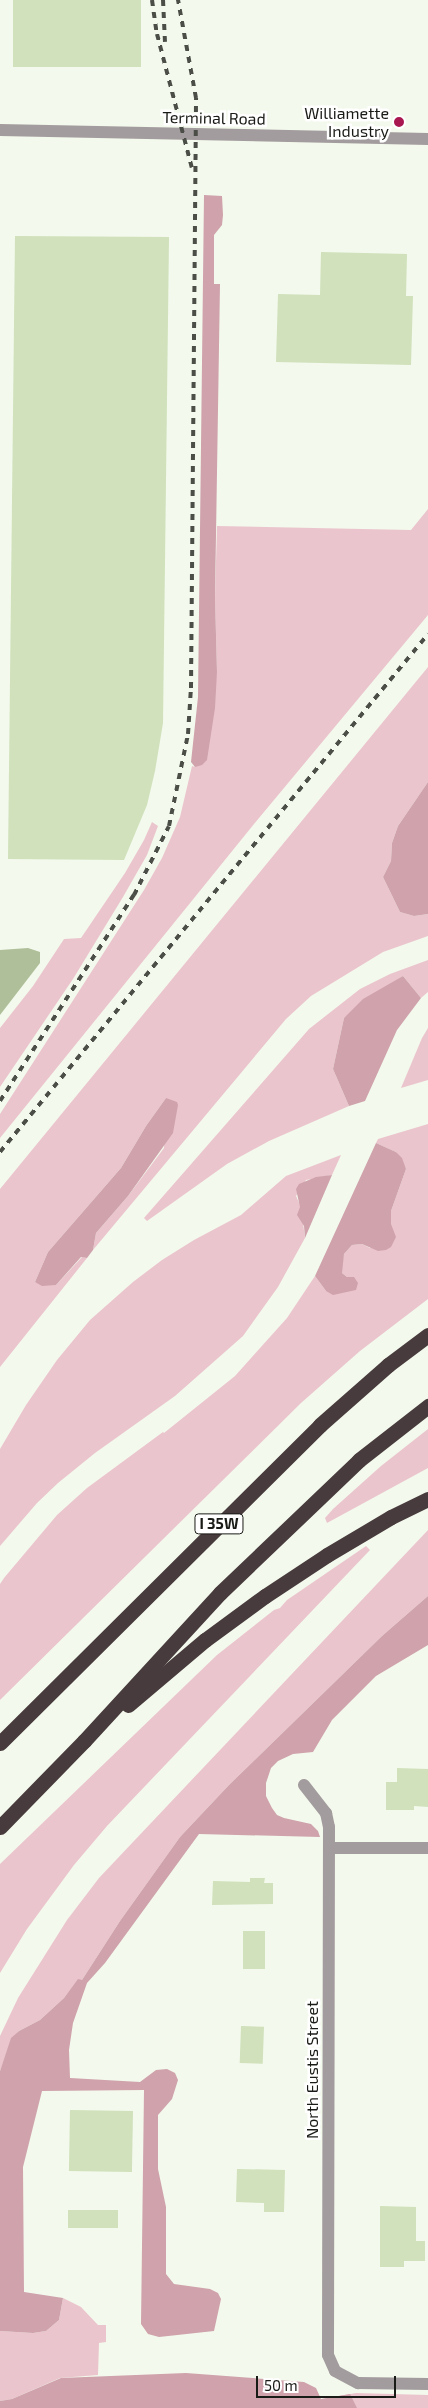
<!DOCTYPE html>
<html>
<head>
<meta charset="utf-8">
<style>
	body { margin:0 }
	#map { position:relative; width:428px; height:2408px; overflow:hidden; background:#f3f9ec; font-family:"Exo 2",sans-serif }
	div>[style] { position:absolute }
	.green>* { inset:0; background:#ebc5cd }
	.forest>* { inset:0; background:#cfa2ac }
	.water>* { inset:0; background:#afbf9a }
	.building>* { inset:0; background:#d0e1bb; transform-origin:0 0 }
	.minor>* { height:12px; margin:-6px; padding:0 6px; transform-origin:6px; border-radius:6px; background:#a39c9e }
	.highway>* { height:15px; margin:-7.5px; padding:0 7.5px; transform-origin:7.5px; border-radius:7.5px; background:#483b3d }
	.rail>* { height:4px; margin-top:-2px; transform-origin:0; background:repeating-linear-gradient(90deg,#4b4d47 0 6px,transparent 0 12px) }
	.dots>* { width:14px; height:14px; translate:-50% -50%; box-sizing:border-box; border:2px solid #fff; border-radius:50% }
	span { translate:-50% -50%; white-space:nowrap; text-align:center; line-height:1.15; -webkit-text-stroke:5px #fff; paint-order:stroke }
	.shield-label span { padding:1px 4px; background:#fff; border:1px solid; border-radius:4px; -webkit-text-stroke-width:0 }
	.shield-label { font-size:15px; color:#191b16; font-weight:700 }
	.poi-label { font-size:16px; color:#191b16 }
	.right { translate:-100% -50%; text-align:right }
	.street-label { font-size:16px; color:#191b16 }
	.scale { position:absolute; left:256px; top:2376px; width:140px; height:22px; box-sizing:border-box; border:2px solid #191b16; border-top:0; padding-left:6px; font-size:15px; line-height:18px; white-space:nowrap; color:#191b16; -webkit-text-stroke:4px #fff; paint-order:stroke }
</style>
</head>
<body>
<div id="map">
	<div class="green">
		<div style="clip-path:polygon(428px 509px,428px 615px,254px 824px,0 1138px,0 1114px,144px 890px,162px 858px,180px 817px,192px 766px,195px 767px,217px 672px,215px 598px,217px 526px,411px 530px)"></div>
		<div style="clip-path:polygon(428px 667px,428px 782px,398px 826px,392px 843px,391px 861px,383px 877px,400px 912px,414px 916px,428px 914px,428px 936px,383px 952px,311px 996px,286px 1019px,93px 1250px,96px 1233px,128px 1196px,164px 1148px,166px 1098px,146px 1126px,121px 1168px,48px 1252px,35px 1282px,56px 1285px,82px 1257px,87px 1258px,0 1367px,0 1189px)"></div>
		<div style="clip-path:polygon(152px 822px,158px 826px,147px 855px,123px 897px,73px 979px,0 1087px,0 1028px,33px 986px,64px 939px,81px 938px,125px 873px,144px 840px)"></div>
		<div style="clip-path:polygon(428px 960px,428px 992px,421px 998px,403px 976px,344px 1018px,333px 1069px,349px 1106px,269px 1141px,227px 1164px,147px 1221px,144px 1218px,309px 1029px,360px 989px,390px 974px)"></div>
		<div style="clip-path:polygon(428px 1028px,428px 1080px,401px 1088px,422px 1038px)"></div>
		<div style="clip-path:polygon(428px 1124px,428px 1299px,360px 1351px,301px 1403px,0 1700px,0 1584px,4px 1578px,57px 1515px,87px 1488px,163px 1432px,164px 1433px,235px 1376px,287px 1318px,315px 1276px,326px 1291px,347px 1277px,342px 1273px,341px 1266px,344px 1254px,352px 1245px,362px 1244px,370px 1248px,391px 1224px,391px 1211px,406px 1169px,396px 1152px,376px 1143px,378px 1139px)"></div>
		<div style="clip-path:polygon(341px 1155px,332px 1175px,306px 1180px,296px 1196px,301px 1207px,305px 1238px,278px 1287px,243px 1336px,175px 1396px,95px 1453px,58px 1483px,37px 1503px,0 1546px,0 1449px,26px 1405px,57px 1360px,90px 1320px,133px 1282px,162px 1260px,194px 1240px,241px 1215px,286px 1176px)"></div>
		<div style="clip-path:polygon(428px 1429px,428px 1468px,327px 1523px,325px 1518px,333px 1509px,381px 1466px)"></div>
		<div style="clip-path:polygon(428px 1530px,428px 1596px,382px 1636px,229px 1785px,180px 1837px,120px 1921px,82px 1980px,78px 1980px,64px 1998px,40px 2020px,19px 2031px,12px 2038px,0 2071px,0 2036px,18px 1998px,67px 1920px,99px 1878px)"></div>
		<div style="clip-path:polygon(366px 1546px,370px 1550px,107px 1826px,74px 1865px,27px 1929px,0 1973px,0 1864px,217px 1655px,274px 1610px,280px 1608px,287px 1600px)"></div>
		<div style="clip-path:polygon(63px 2298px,81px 2307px,98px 2325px,106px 2325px,106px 2342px,99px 2343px,98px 2375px,60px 2378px,12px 2399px,0 2401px,0 2331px,33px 2333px,46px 2331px,59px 2320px)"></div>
		<div style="clip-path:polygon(356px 2393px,428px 2395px,428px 2408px,271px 2408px)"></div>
	</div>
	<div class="forest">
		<div style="clip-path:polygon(204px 195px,222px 196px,223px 215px,222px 225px,214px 235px,214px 284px,220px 284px,215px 598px,217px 672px,215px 708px,207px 760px,202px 765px,195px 767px,191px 762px,198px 697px)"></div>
		<div style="clip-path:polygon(428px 782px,428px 914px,414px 916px,400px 912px,383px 877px,391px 861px,392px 843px,398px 826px)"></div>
		<div style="clip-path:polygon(403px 976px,421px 998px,397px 1030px,365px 1101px,349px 1106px,333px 1069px,344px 1018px,363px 999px)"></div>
		<div style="clip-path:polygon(166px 1098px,177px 1102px,178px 1105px,173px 1133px,128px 1196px,96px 1233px,93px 1250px,87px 1258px,81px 1257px,56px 1285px,42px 1286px,35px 1282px,48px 1252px,121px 1168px,146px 1126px)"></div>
		<div style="clip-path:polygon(376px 1143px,396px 1152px,402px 1158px,406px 1169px,391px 1211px,391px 1224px,396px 1237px,391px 1247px,386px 1250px,378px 1251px,362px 1244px,352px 1245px,344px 1254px,342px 1273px,347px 1277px,354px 1277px,358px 1283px,356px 1290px,333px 1295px,326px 1291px,315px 1276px)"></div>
		<div style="clip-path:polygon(332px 1175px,305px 1238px,304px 1226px,297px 1215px,300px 1207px,296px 1189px,299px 1184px,316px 1177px)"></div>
		<div style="clip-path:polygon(428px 1596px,428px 1645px,376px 1676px,332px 1720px,313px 1752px,293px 1754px,278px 1761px,271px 1768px,266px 1783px,266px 1796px,272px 1808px,277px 1815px,284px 1818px,311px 1824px,318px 1831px,320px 1837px,199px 1834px,105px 1963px,87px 1983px,73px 2023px,69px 2050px,70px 2078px,140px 2082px,156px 2070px,167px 2069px,175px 2073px,178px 2080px,172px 2099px,158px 2115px,158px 2169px,166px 2207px,166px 2274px,174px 2284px,210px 2289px,218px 2293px,221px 2299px,214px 2331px,159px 2337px,148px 2334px,141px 2324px,144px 2090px,42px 2091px,23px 2167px,24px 2292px,63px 2298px,59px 2320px,46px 2331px,33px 2333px,0 2331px,0 2071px,11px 2038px,19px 2031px,40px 2020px,64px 1998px,78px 1979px,82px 1980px,120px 1921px,180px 1837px,229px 1785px,382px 1636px)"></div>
		<div style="clip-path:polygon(186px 2373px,304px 2382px,316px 2388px,321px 2399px,350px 2394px,357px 2408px,0 2408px,0 2401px,12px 2399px,61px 2378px)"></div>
	</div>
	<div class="water">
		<div style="clip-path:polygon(28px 948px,40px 952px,40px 963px,0 1015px,0 950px)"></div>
	</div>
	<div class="building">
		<div style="left:13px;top:0;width:128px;height:67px"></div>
		<div style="clip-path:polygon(15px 236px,169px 237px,163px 723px,155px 771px,147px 805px,124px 860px,8px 859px)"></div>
		<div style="clip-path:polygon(321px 252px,407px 254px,406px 296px,413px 296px,411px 365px,276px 362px,278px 294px,320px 295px)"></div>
		<div style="clip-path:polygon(397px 1768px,428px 1769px,428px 1807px,414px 1806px,414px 1810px,386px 1810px,386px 1782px,397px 1782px)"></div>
		<div style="clip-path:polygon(250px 1878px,265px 1878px,264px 1883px,273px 1883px,273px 1904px,212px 1905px,213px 1881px,250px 1882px)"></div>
		<div style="left:243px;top:1931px;width:22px;height:38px"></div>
		<div style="left:241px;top:2026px;width:23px;height:37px;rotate:2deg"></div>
		<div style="left:70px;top:2110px;width:63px;height:61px;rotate:1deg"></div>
		<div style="clip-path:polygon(237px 2169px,285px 2170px,284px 2212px,264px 2212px,264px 2203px,236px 2202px)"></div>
		<div style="clip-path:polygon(380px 2206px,416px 2207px,416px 2241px,425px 2241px,425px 2261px,404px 2261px,404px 2267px,380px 2267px)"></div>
		<div style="left:68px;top:2210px;width:50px;height:18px"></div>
	</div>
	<div class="minor">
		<div style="left:0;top:130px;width:428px;rotate:1.2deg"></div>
		<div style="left:304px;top:1785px;width:36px;rotate:52deg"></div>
		<div style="left:326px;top:1813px;width:14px;rotate:78deg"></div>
		<div style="left:329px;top:1827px;width:528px;rotate:90.11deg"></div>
		<div style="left:328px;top:2355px;width:17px;rotate:66deg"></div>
		<div style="left:335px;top:2371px;width:26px;rotate:28deg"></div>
		<div style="left:358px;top:2383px;width:70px;rotate:0.8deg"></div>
		<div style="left:329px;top:1848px;width:99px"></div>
	</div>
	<div class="highway">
		<div style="left:128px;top:1705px;width:101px;rotate:-40.2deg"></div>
		<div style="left:205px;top:1640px;width:74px;rotate:-36.3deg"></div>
		<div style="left:265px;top:1596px;width:74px;rotate:-33.5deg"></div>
		<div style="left:327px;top:1555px;width:74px;rotate:-30.7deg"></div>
		<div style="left:391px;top:1517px;width:41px;rotate:-25.9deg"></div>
		<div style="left:0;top:1743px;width:451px;rotate:-44.8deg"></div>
		<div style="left:320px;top:1425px;width:91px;rotate:-41.4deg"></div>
		<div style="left:388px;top:1365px;width:50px;rotate:-36.9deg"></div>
		<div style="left:0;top:1827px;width:120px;rotate:-45.7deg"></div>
		<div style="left:84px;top:1741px;width:201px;rotate:-47.4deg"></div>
		<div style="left:220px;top:1593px;width:192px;rotate:-43.7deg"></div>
		<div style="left:359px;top:1460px;width:88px;rotate:-38deg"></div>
	</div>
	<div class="rail">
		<div style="left:152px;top:0;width:34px;rotate:82deg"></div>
		<div style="left:157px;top:34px;width:138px;rotate:75.4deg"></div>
		<div style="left:163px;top:0;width:42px;rotate:87.3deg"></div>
		<div style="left:0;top:1101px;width:246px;rotate:-57deg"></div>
		<div style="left:134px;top:895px;width:77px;rotate:-63.1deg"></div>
		<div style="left:169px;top:826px;width:94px;rotate:-78.3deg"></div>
		<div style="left:188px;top:734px;width:46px;rotate:-86.3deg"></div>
		<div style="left:191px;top:688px;width:590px;rotate:-89.51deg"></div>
		<div style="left:196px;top:98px;width:100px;rotate:-100.4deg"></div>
		<div style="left:0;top:1152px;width:672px;rotate:-50.43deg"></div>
	</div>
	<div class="dots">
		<div style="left:399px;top:122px;background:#a91751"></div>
	</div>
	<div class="shield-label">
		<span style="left:219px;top:1524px">I 35W</span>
	</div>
	<div class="poi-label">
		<span class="right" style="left:389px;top:122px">Williamette<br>Industry</span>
	</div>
	<div class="street-label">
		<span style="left:214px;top:118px;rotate:1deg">Terminal Road</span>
		<span style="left:312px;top:2070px;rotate:-90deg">North Eustis Street</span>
	</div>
	<div class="scale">50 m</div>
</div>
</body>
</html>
